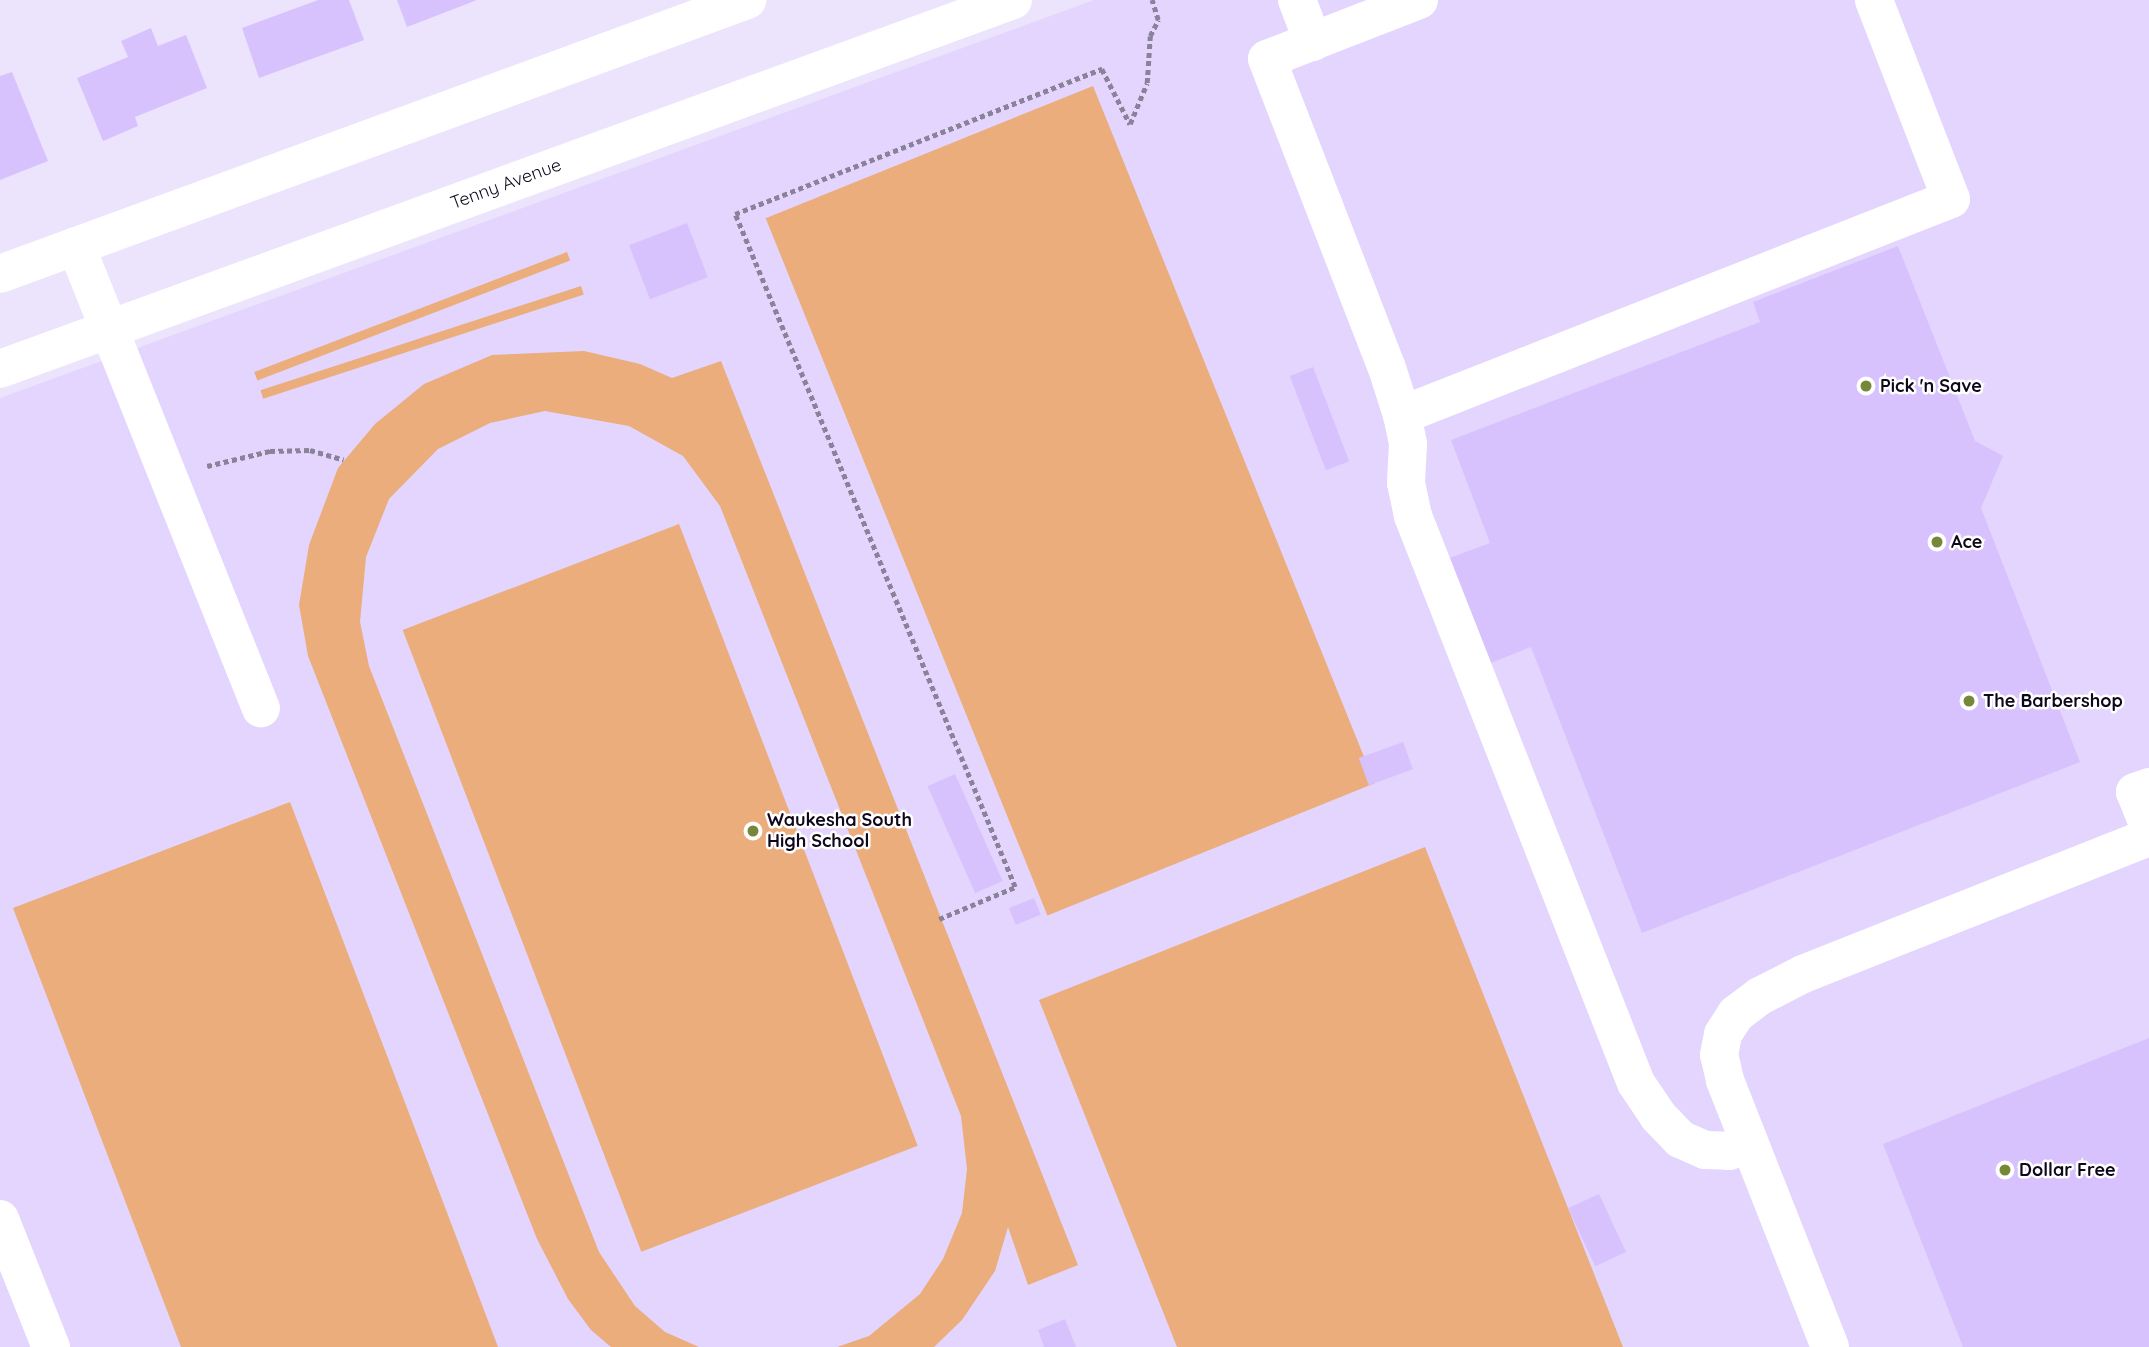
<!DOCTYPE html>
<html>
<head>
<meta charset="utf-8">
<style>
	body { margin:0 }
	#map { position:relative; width:2149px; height:1347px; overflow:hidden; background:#ece4fd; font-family:Quicksand,sans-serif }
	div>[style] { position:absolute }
	.built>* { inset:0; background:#e3d5fe }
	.green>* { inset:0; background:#eaad7b; transform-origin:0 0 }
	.building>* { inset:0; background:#d7c2fe; transform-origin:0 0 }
	.path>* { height:4.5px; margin-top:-2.25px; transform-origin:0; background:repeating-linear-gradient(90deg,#8a8298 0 5px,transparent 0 8.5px) }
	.minor>* { height:38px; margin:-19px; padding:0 19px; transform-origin:19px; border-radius:19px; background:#fff }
	.dots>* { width:19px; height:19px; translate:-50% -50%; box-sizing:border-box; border:4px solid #fff; border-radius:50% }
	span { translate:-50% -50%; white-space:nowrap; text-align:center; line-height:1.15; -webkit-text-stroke:5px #fff; paint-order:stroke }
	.street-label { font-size:18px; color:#0f071b }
	.poi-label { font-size:18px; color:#0f071b; font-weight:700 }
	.left { translate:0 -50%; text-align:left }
</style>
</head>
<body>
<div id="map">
	<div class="built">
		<div style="clip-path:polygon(1094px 0,2149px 0,2149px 1347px,0 1347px,0 398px)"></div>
	</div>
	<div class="green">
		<div style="left:1093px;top:86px;width:752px;height:353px;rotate:68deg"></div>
		<div style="left:567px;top:252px;width:9px;height:335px;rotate:69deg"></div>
		<div style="left:581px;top:286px;width:9px;height:337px;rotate:72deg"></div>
		<div style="clip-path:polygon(584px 351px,640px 364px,672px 378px,721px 361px,1078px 1265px,1028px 1285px,1008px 1227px,995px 1271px,962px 1320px,934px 1347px,837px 1347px,869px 1336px,920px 1294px,943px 1259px,962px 1213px,967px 1169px,961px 1116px,720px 506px,683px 456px,629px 426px,545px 411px,490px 423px,438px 449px,389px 499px,366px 557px,360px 622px,369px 666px,599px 1252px,635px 1306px,665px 1332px,699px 1347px,611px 1347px,591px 1330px,568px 1299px,537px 1239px,308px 656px,299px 605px,309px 545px,338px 468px,375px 424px,424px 384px,492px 355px)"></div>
		<div style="left:679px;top:524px;width:666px;height:296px;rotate:69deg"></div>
		<div style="clip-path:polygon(290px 802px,443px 1202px,498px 1347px,181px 1347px,13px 908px)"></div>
		<div style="clip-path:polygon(1425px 847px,1623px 1347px,1177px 1347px,1039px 1000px)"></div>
	</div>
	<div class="building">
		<div style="clip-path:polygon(318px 0,349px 0,364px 40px,259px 78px,242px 28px)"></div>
		<div style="clip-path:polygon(397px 0,477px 0,407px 27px)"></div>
		<div style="clip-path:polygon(151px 28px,158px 46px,186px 35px,207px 88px,135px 117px,138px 126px,103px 141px,77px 78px,128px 57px,121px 41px)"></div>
		<div style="clip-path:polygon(12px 72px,48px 161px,0 180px,0 76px)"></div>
		<div style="left:687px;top:223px;width:58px;height:62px;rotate:69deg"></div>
		<div style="clip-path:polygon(1898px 246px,1975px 441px,2003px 456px,1981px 508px,2080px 762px,1642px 933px,1531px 647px,1488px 664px,1447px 559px,1490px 543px,1451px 440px,1760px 322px,1753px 302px)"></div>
		<div style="left:1313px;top:367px;width:101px;height:25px;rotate:69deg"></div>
		<div style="left:1403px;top:742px;width:29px;height:47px;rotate:70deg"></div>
		<div style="left:955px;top:774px;width:117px;height:30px;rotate:66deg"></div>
		<div style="left:1034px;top:898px;width:18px;height:27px;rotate:68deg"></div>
		<div style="clip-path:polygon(2149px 1038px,2149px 1347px,1963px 1347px,1883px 1144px)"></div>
		<div style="left:1599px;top:1194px;width:64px;height:34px;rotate:65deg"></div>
		<div style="clip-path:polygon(1065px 1319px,1076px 1347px,1044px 1347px,1038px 1330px)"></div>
	</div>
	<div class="path">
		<div style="left:207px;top:466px;width:65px;rotate:-13.4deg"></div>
		<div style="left:270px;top:451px;width:40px;rotate:-1.4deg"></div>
		<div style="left:310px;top:450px;width:35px;rotate:16deg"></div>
		<div style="left:939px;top:919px;width:82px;rotate:-22.8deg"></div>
		<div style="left:1015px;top:887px;width:729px;rotate:-112.59deg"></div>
		<div style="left:735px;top:214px;width:395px;rotate:-21.6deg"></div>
		<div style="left:1102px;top:69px;width:62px;rotate:63deg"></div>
		<div style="left:1130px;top:124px;width:44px;rotate:-67.5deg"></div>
		<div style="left:1147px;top:83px;width:47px;rotate:-86.3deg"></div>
		<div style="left:1150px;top:36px;width:18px;rotate:-63deg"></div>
		<div style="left:1158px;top:20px;width:21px;rotate:-107deg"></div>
	</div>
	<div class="minor">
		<div style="left:1297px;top:0;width:45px;rotate:69.1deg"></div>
		<div style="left:1419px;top:0;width:163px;rotate:158.8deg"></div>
		<div style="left:1267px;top:59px;width:331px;rotate:68.8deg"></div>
		<div style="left:1387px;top:368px;width:49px;rotate:72.3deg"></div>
		<div style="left:1402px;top:415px;width:30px;rotate:78deg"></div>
		<div style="left:1408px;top:444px;width:39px;rotate:93deg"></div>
		<div style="left:1406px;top:483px;width:34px;rotate:78deg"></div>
		<div style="left:1413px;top:516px;width:609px;rotate:68.53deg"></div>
		<div style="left:1636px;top:1083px;width:40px;rotate:56deg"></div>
		<div style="left:1658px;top:1116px;width:32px;rotate:46deg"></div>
		<div style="left:1680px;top:1139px;width:27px;rotate:24deg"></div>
		<div style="left:1705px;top:1150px;width:24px;rotate:2deg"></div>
		<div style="left:1729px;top:1151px;width:21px;rotate:-19deg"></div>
		<div style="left:76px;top:246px;width:498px;rotate:68.2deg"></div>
		<div style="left:0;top:274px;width:796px;rotate:-20.14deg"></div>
		<div style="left:0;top:369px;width:1078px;rotate:-20.01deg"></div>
		<div style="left:1402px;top:415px;width:590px;rotate:-21.48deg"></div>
		<div style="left:1951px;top:199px;width:213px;rotate:-111.2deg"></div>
		<div style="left:2149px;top:787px;width:15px;rotate:160deg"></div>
		<div style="left:2135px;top:792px;width:37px;rotate:68deg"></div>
		<div style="left:0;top:1219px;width:138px;rotate:68.3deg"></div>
		<div style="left:1830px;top:1347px;width:287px;rotate:-111.5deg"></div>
		<div style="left:1725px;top:1080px;width:26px;rotate:-103deg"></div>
		<div style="left:1719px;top:1055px;width:21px;rotate:-79deg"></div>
		<div style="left:1723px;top:1034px;width:24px;rotate:-57deg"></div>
		<div style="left:1736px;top:1014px;width:30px;rotate:-37deg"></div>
		<div style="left:1760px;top:996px;width:48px;rotate:-27.1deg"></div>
		<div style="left:1803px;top:974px;width:372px;rotate:-21.6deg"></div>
	</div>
	<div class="dots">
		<div style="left:1866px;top:386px;background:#768837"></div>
		<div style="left:1937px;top:542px;background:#768837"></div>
		<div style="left:1969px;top:701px;background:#768837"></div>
		<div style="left:753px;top:831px;background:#768837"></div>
		<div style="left:2005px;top:1170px;background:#768837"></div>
	</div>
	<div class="street-label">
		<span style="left:506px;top:184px;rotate:-20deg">Tenny Avenue</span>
	</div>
	<div class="poi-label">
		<span class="left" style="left:1880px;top:386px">Pick 'n Save</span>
		<span class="left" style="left:1951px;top:542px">Ace</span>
		<span class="left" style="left:1983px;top:701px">The Barbershop</span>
		<span class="left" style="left:767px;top:831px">Waukesha South<br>High School</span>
		<span class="left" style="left:2019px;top:1170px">Dollar Free</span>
	</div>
</div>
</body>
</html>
